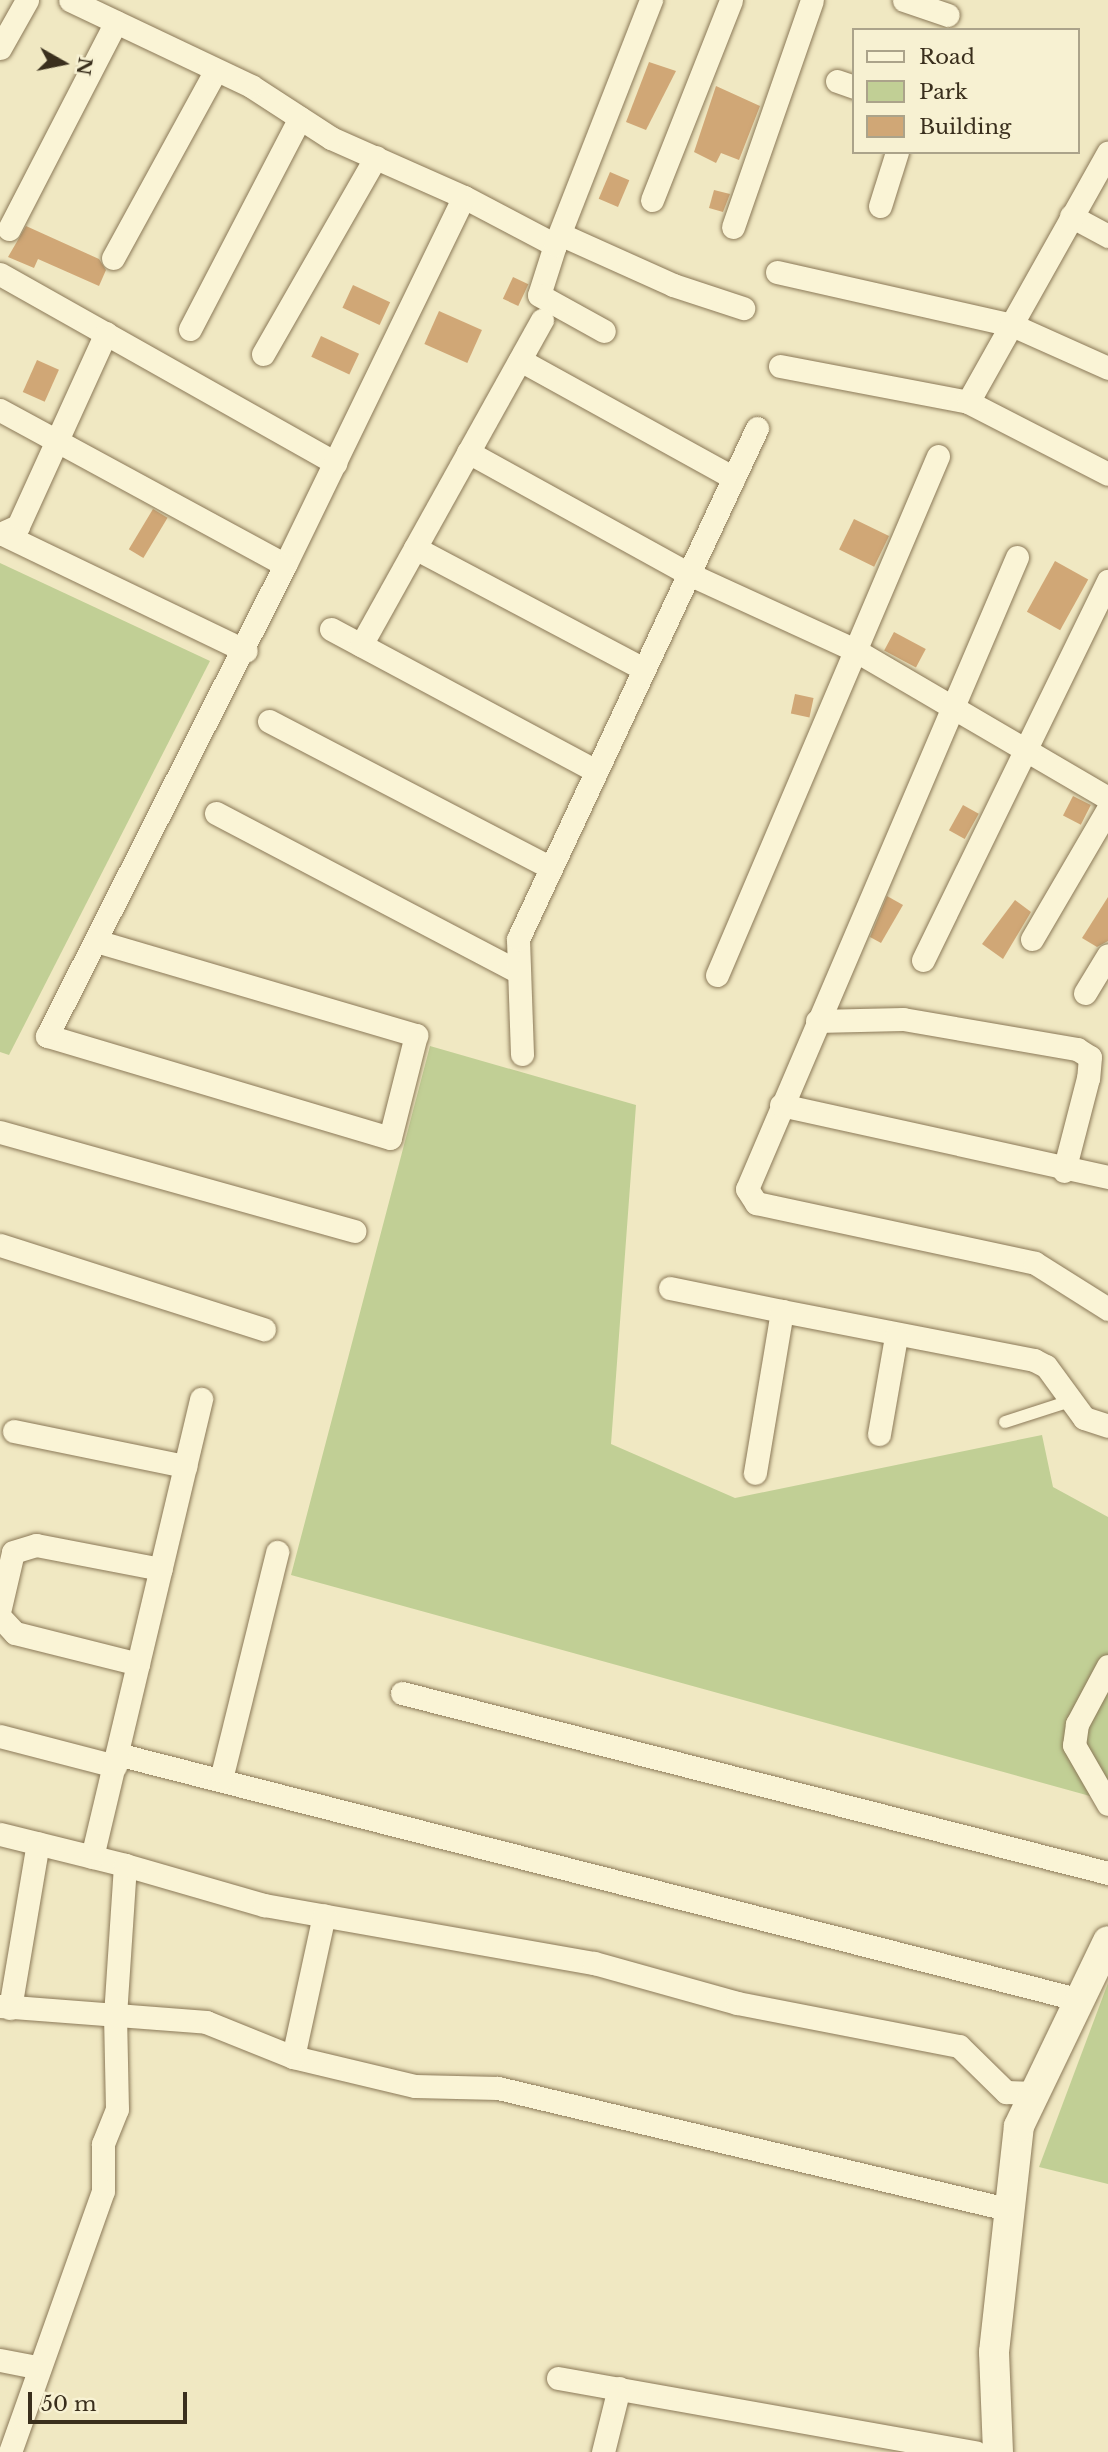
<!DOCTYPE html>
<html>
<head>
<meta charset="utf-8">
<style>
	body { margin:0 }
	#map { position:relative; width:1108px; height:2452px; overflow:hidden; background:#f0e8c2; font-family:"Libre Baskerville",serif }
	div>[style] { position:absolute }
	.green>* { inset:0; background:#c1cf95 }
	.building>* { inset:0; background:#d0a776; transform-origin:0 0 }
	.roads { filter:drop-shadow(0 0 2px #8b7958) drop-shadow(0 0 2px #8b7958) }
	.service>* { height:12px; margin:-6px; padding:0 6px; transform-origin:6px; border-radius:6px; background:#faf4d6 }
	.minor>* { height:23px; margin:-11.5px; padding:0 11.5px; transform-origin:11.5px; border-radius:11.5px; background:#faf4d6 }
	.tertiary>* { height:30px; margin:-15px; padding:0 15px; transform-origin:15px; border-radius:15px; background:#faf4d6 }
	span { translate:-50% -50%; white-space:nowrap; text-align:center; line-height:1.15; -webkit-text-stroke:5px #f7f1d2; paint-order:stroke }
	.legend { position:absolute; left:852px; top:28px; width:228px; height:126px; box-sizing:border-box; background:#f7f1d2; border:2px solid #aba38a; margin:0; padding:9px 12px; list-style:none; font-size:21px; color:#3a2f1d }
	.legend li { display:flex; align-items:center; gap:14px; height:35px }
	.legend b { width:35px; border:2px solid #aba38a }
	.north { position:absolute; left:28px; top:28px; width:70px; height:70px; -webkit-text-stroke:5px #f7f1d2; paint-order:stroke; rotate:99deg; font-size:19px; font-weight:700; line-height:28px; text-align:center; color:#3a2f1d }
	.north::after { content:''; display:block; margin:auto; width:24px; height:32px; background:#3a2f1d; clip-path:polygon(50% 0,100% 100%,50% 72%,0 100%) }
	.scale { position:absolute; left:28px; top:2392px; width:159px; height:32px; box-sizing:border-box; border:4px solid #3a2f1d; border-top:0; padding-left:9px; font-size:21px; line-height:24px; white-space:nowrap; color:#3a2f1d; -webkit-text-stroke:5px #f7f1d2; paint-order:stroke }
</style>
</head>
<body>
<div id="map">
	<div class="green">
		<div style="clip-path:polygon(0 563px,210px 661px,9px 1055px,0 1052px)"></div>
		<div style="clip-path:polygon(430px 1046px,636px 1105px,611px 1444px,735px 1498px,1042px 1435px,1053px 1487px,1108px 1517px,1108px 1801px,291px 1575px)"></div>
		<div style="clip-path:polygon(1108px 1983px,1108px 2184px,1039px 2167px)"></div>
	</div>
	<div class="building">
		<div style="clip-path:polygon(649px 62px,676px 71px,646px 130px,626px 122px)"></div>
		<div style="clip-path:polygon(716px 86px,760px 106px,739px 160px,721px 153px,716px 163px,694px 152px)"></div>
		<div style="left:610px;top:172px;width:21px;height:29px;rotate:23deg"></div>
		<div style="clip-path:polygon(714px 190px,730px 194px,723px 212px,709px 208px)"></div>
		<div style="clip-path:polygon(26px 226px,99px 259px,106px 270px,99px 286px,38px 259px,34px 268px,8px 257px)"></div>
		<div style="left:513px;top:277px;width:17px;height:24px;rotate:25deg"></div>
		<div style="left:353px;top:285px;width:41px;height:25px;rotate:25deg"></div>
		<div style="left:439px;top:311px;width:47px;height:36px;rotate:24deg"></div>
		<div style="left:321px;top:336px;width:42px;height:23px;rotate:25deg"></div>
		<div style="left:37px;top:360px;width:24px;height:35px;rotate:24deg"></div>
		<div style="left:153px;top:509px;width:17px;height:47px;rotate:31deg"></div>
		<div style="left:854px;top:519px;width:39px;height:34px;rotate:26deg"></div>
		<div style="left:1055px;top:561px;width:38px;height:58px;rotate:29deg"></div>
		<div style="left:894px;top:632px;width:36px;height:21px;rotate:28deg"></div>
		<div style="left:795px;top:694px;width:19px;height:20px;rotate:12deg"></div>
		<div style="left:1073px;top:796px;width:20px;height:22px;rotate:27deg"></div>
		<div style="left:963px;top:805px;width:18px;height:29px;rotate:29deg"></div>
		<div style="clip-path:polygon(887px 896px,903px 905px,881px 943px,870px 937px)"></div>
		<div style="clip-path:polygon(1108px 897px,1108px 941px,1097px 947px,1082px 938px)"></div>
		<div style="clip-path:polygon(1015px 900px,1031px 912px,1003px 959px,982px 944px)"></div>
	</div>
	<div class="roads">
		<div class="service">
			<div style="left:1005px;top:1422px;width:65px;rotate:-17.9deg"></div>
		</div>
		<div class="minor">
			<div style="left:904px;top:0;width:46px;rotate:18.8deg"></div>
			<div style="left:0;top:48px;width:55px;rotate:-60.6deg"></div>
			<div style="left:837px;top:81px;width:18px;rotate:19deg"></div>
			<div style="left:464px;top:197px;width:103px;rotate:27.8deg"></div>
			<div style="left:555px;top:245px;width:52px;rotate:107.7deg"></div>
			<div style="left:539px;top:295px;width:74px;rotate:29deg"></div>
			<div style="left:652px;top:200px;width:215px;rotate:-68.4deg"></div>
			<div style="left:880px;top:206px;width:57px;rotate:-72.5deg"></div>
			<div style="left:1071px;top:216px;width:42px;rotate:28.4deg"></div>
			<div style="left:733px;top:227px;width:240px;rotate:-70.8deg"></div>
			<div style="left:9px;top:229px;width:233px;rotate:-62.7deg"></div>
			<div style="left:562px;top:235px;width:122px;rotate:24.2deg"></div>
			<div style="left:673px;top:285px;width:74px;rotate:18.2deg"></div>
			<div style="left:555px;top:245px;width:263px;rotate:-68.6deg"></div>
			<div style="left:113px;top:258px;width:214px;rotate:-61.3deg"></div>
			<div style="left:777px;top:272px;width:241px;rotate:12.7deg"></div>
			<div style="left:1012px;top:325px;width:105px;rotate:24.1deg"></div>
			<div style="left:0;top:274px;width:385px;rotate:29.4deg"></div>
			<div style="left:190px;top:329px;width:238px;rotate:-62.5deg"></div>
			<div style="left:263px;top:354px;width:227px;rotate:-60.2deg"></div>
			<div style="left:520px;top:360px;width:244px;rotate:28.9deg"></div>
			<div style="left:780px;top:366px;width:191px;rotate:10.8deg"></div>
			<div style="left:968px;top:402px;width:157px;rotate:27.2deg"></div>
			<div style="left:968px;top:402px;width:286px;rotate:-60.7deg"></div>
			<div style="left:0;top:410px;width:324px;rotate:28.5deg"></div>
			<div style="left:285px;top:565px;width:409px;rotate:-64.1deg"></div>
			<div style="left:464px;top:197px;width:145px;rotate:-156.1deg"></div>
			<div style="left:331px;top:138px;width:95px;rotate:-147deg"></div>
			<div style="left:251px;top:86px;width:200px;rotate:-154.6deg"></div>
			<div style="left:468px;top:452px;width:252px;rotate:28.9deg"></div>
			<div style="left:689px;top:574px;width:180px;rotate:24.6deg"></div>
			<div style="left:853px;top:649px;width:295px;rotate:30.3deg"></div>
			<div style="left:0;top:534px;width:20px;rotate:-24deg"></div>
			<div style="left:18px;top:526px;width:212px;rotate:-65.5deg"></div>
			<div style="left:5px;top:535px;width:267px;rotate:25.7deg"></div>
			<div style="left:415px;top:548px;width:259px;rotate:27.9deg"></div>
			<div style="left:1017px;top:557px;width:687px;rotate:113.13deg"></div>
			<div style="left:747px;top:1189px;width:17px;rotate:57deg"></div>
			<div style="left:756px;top:1203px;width:285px;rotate:12.1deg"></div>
			<div style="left:1035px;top:1263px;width:86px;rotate:32.2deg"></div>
			<div style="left:331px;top:629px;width:301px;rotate:28.2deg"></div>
			<div style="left:361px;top:645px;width:372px;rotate:-60.9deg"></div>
			<div style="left:269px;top:721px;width:318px;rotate:27.5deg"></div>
			<div style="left:216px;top:813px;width:342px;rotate:27.7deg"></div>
			<div style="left:1032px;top:939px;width:151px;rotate:-59.7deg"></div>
			<div style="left:96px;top:941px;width:334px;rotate:16.4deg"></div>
			<div style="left:416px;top:1035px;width:106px;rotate:104.2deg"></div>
			<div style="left:390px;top:1138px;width:358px;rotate:-163.4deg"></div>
			<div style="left:47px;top:1036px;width:528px;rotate:-63.19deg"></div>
			<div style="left:923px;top:960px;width:422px;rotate:-64deg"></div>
			<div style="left:717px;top:975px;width:564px;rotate:-66.93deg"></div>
			<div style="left:1085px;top:993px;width:44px;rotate:-58.8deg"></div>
			<div style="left:817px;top:1021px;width:86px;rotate:-1.3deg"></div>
			<div style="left:903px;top:1019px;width:177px;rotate:9.8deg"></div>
			<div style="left:1077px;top:1049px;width:15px;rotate:32deg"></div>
			<div style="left:1090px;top:1057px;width:21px;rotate:95deg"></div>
			<div style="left:1088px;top:1078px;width:96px;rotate:104.5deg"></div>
			<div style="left:522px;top:1054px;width:115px;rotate:-92deg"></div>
			<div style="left:518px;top:939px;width:564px;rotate:-64.93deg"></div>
			<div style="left:781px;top:1105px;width:335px;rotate:12.4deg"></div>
			<div style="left:0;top:1132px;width:368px;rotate:15.6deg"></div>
			<div style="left:0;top:1245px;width:277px;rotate:17.7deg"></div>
			<div style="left:670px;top:1288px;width:114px;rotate:11.6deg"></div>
			<div style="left:782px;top:1311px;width:164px;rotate:99.5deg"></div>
			<div style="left:782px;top:1311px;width:257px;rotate:11deg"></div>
			<div style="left:1034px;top:1360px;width:13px;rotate:27deg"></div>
			<div style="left:1046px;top:1366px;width:64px;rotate:53.8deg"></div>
			<div style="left:1084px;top:1418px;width:25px;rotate:18deg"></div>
			<div style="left:14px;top:1431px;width:175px;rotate:11.6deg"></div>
			<div style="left:879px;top:1434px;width:98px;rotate:-80.1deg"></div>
			<div style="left:0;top:1608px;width:57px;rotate:-76.9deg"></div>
			<div style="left:13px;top:1552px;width:24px;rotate:-17deg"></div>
			<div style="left:36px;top:1545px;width:127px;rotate:10.9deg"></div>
			<div style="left:0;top:1617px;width:22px;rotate:47deg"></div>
			<div style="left:15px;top:1633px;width:127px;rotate:14.1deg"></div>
			<div style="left:1108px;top:1666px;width:66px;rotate:118.1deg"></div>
			<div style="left:1077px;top:1724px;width:21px;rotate:98deg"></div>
			<div style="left:1074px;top:1745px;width:68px;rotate:60deg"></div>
			<div style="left:402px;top:1693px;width:729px;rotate:14.3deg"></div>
			<div style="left:0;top:1736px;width:119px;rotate:14.6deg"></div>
			<div style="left:117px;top:1754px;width:995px;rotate:14.32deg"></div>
			<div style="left:221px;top:1779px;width:234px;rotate:-76.1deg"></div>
			<div style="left:0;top:1834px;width:129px;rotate:13.9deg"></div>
			<div style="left:125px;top:1865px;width:149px;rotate:93.8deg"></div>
			<div style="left:115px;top:2014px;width:95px;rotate:88.8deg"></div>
			<div style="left:117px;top:2109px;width:38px;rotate:112deg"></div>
			<div style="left:103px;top:2144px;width:47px;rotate:90deg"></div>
			<div style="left:103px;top:2191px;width:277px;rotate:109.6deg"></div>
			<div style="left:92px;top:1857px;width:471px;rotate:-76.6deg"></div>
			<div style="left:125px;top:1865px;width:145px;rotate:16.1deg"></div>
			<div style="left:264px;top:1905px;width:335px;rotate:10deg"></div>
			<div style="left:594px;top:1963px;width:148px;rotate:15.6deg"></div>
			<div style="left:737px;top:2003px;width:226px;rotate:11deg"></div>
			<div style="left:959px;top:2046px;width:66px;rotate:44.4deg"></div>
			<div style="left:1006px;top:2092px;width:29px;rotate:2deg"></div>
			<div style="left:0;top:2006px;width:207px;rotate:4.4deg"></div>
			<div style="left:206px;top:2022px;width:94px;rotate:21.9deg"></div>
			<div style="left:293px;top:2057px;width:125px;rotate:13.4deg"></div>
			<div style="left:415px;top:2086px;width:83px;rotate:1.4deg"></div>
			<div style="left:498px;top:2088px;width:523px;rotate:13.37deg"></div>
			<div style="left:10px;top:2008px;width:167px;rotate:-80.4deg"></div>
			<div style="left:293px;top:2057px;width:145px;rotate:-77.7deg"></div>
			<div style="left:0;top:2360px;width:36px;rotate:11deg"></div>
			<div style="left:558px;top:2378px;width:424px;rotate:10.1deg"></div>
			<div style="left:603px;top:2452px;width:66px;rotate:-76deg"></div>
		</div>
		<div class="tertiary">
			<div style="left:998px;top:2452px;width:100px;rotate:-92.3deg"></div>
			<div style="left:994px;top:2352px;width:227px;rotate:-83.7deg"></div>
			<div style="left:1019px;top:2126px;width:205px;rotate:-64.3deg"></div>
		</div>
	</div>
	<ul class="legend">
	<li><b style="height:9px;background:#faf4d6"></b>Road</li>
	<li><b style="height:19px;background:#c1cf95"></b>Park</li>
	<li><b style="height:19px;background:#d0a776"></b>Building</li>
	</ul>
	<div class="north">N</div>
	<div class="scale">50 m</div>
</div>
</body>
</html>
